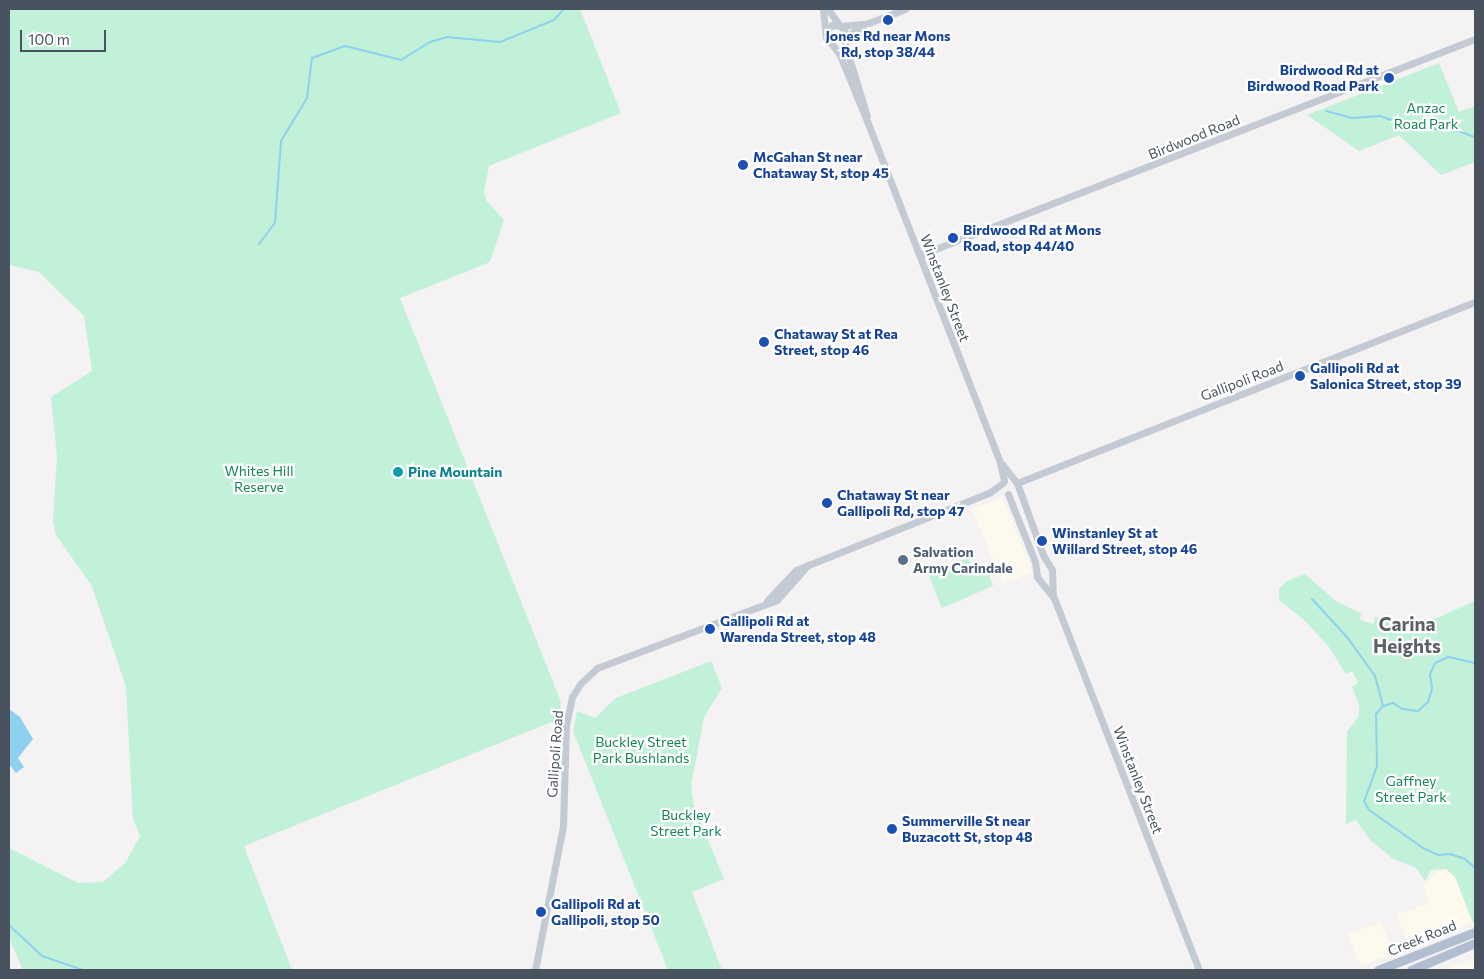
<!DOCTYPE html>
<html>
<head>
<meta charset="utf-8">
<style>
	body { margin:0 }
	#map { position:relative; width:1484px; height:979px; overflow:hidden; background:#f4f2f2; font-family:Commissioner,sans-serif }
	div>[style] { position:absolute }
	.commercial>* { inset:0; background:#fdfaed; transform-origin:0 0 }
	.green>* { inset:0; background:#c1f1d8 }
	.water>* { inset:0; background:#8ed1ee }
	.stream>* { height:2px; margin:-1px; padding:0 1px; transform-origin:1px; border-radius:1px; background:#8ed1ee }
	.tertiary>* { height:7px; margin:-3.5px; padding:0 3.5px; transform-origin:3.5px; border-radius:3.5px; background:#c3cad3 }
	.primary>* { height:9px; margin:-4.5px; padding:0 4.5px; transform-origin:4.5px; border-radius:4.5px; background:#b1bed0 }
	.dots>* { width:14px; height:14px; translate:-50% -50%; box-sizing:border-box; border:2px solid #fff; border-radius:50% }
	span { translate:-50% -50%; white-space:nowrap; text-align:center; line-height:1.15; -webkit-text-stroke:4.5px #fff; paint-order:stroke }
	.transit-label { font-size:14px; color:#164399; font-weight:700 }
	.right { translate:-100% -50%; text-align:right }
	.left { translate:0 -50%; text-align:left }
	.park-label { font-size:14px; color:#168558 }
	.street-label { font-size:14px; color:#495360 }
	.culture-label { font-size:14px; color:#0d838f; font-weight:700 }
	.service-label { font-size:14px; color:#4e5e75; font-weight:700 }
	.district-label { font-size:19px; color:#5e6167; font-weight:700 }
	.frame { position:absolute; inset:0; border:10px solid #495360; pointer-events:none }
	.scale { position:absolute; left:20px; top:30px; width:86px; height:22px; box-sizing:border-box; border:2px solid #495360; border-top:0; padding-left:6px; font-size:15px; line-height:18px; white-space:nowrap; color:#495360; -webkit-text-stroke:4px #fff; paint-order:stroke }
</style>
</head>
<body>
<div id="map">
	<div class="commercial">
		<div style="left:1002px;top:497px;width:81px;height:32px;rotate:68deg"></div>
		<div style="clip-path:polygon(1449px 861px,1473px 923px,1410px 948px,1397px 915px,1429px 903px,1423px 886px)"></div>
		<div style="left:1381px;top:922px;width:34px;height:35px;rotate:69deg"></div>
		<div style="clip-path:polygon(1475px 958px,1475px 970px,1444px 970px)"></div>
	</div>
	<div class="green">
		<div style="clip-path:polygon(9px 9px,580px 9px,621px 113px,489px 166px,484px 191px,486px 200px,504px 220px,490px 262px,400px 298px,561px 702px,559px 719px,244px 846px,292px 970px,23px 970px,9px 938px,9px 848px,78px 883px,103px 882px,126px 862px,140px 836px,133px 819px,126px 687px,92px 586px,56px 535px,53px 522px,57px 456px,51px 397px,92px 371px,84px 316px,39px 272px,9px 265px)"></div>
		<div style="clip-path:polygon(1439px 63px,1459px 112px,1475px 106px,1475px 162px,1441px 175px,1399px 135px,1359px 151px,1307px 115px)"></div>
		<div style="clip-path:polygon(968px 558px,972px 567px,984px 563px,993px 586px,942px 608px,928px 574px)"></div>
		<div style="clip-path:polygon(1305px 574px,1337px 602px,1361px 613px,1360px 620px,1373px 624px,1375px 617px,1396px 622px,1397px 629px,1409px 628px,1409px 621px,1437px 618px,1475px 601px,1475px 922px,1473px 923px,1455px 877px,1446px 869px,1431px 870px,1425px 881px,1416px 868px,1392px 858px,1370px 840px,1356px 820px,1346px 824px,1347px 732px,1359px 716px,1359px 704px,1352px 687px,1358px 683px,1352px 671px,1346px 674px,1329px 647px,1304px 620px,1279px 600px,1279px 589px,1287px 581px)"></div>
		<div style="clip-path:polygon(711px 661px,722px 688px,704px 717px,691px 786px,694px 805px,724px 879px,692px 892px,722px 970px,668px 970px,573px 731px,577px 711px,595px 718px,616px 698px)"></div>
	</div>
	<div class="water">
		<div style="clip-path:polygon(9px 709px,20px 717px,33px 739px,18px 758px,24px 767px,16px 773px,9px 764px)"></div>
	</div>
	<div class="stream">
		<div style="left:1326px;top:111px;width:27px;rotate:15deg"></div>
		<div style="left:1352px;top:118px;width:28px;rotate:-4deg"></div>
		<div style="left:1380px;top:116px;width:33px;rotate:20deg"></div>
		<div style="left:1411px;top:127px;width:48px;rotate:4.8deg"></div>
		<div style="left:1459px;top:131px;width:17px;rotate:21deg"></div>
		<div style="left:259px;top:244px;width:26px;rotate:-53deg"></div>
		<div style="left:275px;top:223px;width:82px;rotate:-85.8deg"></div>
		<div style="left:281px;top:141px;width:50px;rotate:-58.8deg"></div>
		<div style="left:307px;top:98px;width:40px;rotate:-82.9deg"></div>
		<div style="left:312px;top:58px;width:35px;rotate:-20deg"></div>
		<div style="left:345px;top:46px;width:58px;rotate:14deg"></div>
		<div style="left:401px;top:60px;width:34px;rotate:-32deg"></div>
		<div style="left:430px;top:42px;width:18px;rotate:-16deg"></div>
		<div style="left:447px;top:37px;width:53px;rotate:5.4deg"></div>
		<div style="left:500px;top:42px;width:58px;rotate:-22.2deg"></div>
		<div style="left:554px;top:20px;width:15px;rotate:-48deg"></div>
		<div style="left:1312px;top:599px;width:52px;rotate:47.4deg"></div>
		<div style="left:1347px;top:637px;width:48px;rotate:54.3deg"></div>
		<div style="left:1375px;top:676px;width:31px;rotate:75deg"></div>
		<div style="left:1475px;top:663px;width:28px;rotate:-167deg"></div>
		<div style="left:1448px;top:657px;width:14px;rotate:155deg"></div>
		<div style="left:1435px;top:663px;width:12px;rotate:114deg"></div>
		<div style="left:1430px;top:674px;width:15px;rotate:82deg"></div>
		<div style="left:1432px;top:689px;width:14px;rotate:107deg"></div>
		<div style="left:1428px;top:702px;width:13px;rotate:138deg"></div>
		<div style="left:1418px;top:711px;width:16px;rotate:-173deg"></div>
		<div style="left:1402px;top:709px;width:11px;rotate:-146deg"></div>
		<div style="left:1393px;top:703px;width:10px;rotate:163deg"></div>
		<div style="left:1383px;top:706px;width:11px;rotate:131deg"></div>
		<div style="left:1376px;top:714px;width:52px;rotate:88.9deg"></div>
		<div style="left:1377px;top:766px;width:37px;rotate:110deg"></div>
		<div style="left:1364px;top:801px;width:10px;rotate:61deg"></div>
		<div style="left:1369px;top:810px;width:66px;rotate:35.1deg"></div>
		<div style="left:1423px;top:848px;width:17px;rotate:25deg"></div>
		<div style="left:1438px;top:855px;width:12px;rotate:-5deg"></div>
		<div style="left:1450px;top:854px;width:16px;rotate:18deg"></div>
		<div style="left:1465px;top:859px;width:13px;rotate:42deg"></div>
		<div style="left:9px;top:925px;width:45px;rotate:43.2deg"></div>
		<div style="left:42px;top:956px;width:43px;rotate:18.9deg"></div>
	</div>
	<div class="tertiary">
		<div style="left:823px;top:9px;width:28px;rotate:84deg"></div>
		<div style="left:826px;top:37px;width:21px;rotate:51deg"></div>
		<div style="left:839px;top:53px;width:74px;rotate:67.6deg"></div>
		<div style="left:867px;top:121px;width:367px;rotate:68.7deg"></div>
		<div style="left:1000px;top:463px;width:18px;rotate:77deg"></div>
		<div style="left:828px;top:9px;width:19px;rotate:55deg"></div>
		<div style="left:841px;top:26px;width:22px;rotate:-5deg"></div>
		<div style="left:827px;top:29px;width:6px;rotate:-39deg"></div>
		<div style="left:832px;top:25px;width:9px;rotate:6deg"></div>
		<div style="left:841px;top:26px;width:9px;rotate:58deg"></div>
		<div style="left:846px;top:34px;width:7px;rotate:106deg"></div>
		<div style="left:846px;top:37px;width:24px;rotate:-33deg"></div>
		<div style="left:866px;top:24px;width:42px;rotate:-21deg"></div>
		<div style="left:844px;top:41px;width:78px;rotate:73deg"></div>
		<div style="left:920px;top:255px;width:596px;rotate:-21.27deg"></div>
		<div style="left:1002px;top:464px;width:24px;rotate:52deg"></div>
		<div style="left:1017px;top:483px;width:77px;rotate:70.1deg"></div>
		<div style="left:1043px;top:555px;width:17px;rotate:59deg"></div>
		<div style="left:1052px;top:570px;width:25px;rotate:88deg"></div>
		<div style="left:1017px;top:483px;width:492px;rotate:-21.6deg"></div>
		<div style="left:1008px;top:494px;width:73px;rotate:68.3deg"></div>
		<div style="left:1035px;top:562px;width:15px;rotate:82deg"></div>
		<div style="left:1037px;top:577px;width:27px;rotate:51deg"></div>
		<div style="left:1054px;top:598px;width:399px;rotate:68.7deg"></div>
		<div style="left:767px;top:601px;width:42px;rotate:-46.9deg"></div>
		<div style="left:796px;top:570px;width:208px;rotate:-21.8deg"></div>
		<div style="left:989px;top:493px;width:17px;rotate:-36deg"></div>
		<div style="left:535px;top:970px;width:147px;rotate:-79deg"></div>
		<div style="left:563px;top:826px;width:101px;rotate:-88.3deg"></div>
		<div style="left:566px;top:725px;width:29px;rotate:-78deg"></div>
		<div style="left:572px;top:697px;width:15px;rotate:-58deg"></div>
		<div style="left:580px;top:684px;width:23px;rotate:-43deg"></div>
		<div style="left:597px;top:668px;width:192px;rotate:-20.7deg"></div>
		<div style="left:777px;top:600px;width:47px;rotate:-48.5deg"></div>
	</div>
	<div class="primary">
		<div style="left:1378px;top:970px;width:104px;rotate:-21.4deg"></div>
		<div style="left:1411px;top:970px;width:69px;rotate:-22.9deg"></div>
	</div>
	<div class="dots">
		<div style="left:888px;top:20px;background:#1a4fb4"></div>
		<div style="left:1389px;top:78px;background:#1a4fb4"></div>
		<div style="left:743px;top:165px;background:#1a4fb4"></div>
		<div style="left:953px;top:238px;background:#1a4fb4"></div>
		<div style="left:764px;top:342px;background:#1a4fb4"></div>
		<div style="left:1300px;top:376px;background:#1a4fb4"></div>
		<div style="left:398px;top:472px;background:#0f9aa8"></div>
		<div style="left:827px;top:503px;background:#1a4fb4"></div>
		<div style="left:1042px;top:541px;background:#1a4fb4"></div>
		<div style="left:903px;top:560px;background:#5c6f8a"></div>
		<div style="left:710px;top:629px;background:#1a4fb4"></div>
		<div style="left:892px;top:829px;background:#1a4fb4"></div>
		<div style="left:541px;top:912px;background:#1a4fb4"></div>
	</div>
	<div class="transit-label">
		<span style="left:888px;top:44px">Jones Rd near Mons<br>Rd, stop 38/44</span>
		<span class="right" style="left:1379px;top:78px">Birdwood Rd at<br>Birdwood Road Park</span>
		<span class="left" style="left:753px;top:165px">McGahan St near<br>Chataway St, stop 45</span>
		<span class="left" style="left:963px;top:238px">Birdwood Rd at Mons<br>Road, stop 44/40</span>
		<span class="left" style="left:774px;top:342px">Chataway St at Rea<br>Street, stop 46</span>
		<span class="left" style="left:1310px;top:376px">Gallipoli Rd at<br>Salonica Street, stop 39</span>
		<span class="left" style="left:837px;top:503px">Chataway St near<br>Gallipoli Rd, stop 47</span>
		<span class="left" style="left:1052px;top:541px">Winstanley St at<br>Willard Street, stop 46</span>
		<span class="left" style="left:720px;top:629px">Gallipoli Rd at<br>Warenda Street, stop 48</span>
		<span class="left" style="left:902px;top:829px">Summerville St near<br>Buzacott St, stop 48</span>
		<span class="left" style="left:551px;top:912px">Gallipoli Rd at<br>Gallipoli, stop 50</span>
	</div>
	<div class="park-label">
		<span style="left:1426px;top:116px">Anzac<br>Road Park</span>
		<span style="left:259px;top:479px">Whites Hill<br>Reserve</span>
		<span style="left:641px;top:750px">Buckley Street<br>Park Bushlands</span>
		<span style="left:1411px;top:789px">Gaffney<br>Street Park</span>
		<span style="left:686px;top:823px">Buckley<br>Street Park</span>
	</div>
	<div class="street-label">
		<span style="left:1194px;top:137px;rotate:-22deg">Birdwood Road</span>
		<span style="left:945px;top:288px;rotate:69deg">Winstanley Street</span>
		<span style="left:1242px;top:381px;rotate:-21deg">Gallipoli Road</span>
		<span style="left:555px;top:754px;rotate:-86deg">Gallipoli Road</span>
		<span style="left:1138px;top:780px;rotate:69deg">Winstanley Street</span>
		<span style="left:1422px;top:938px;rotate:-22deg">Creek Road</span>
	</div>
	<div class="culture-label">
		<span class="left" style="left:408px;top:472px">Pine Mountain</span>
	</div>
	<div class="service-label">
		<span class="left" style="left:913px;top:560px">Salvation<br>Army Carindale</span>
	</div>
	<div class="district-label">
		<span style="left:1407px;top:635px">Carina<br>Heights</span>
	</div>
	<div class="frame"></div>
	<div class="scale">100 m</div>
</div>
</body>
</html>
